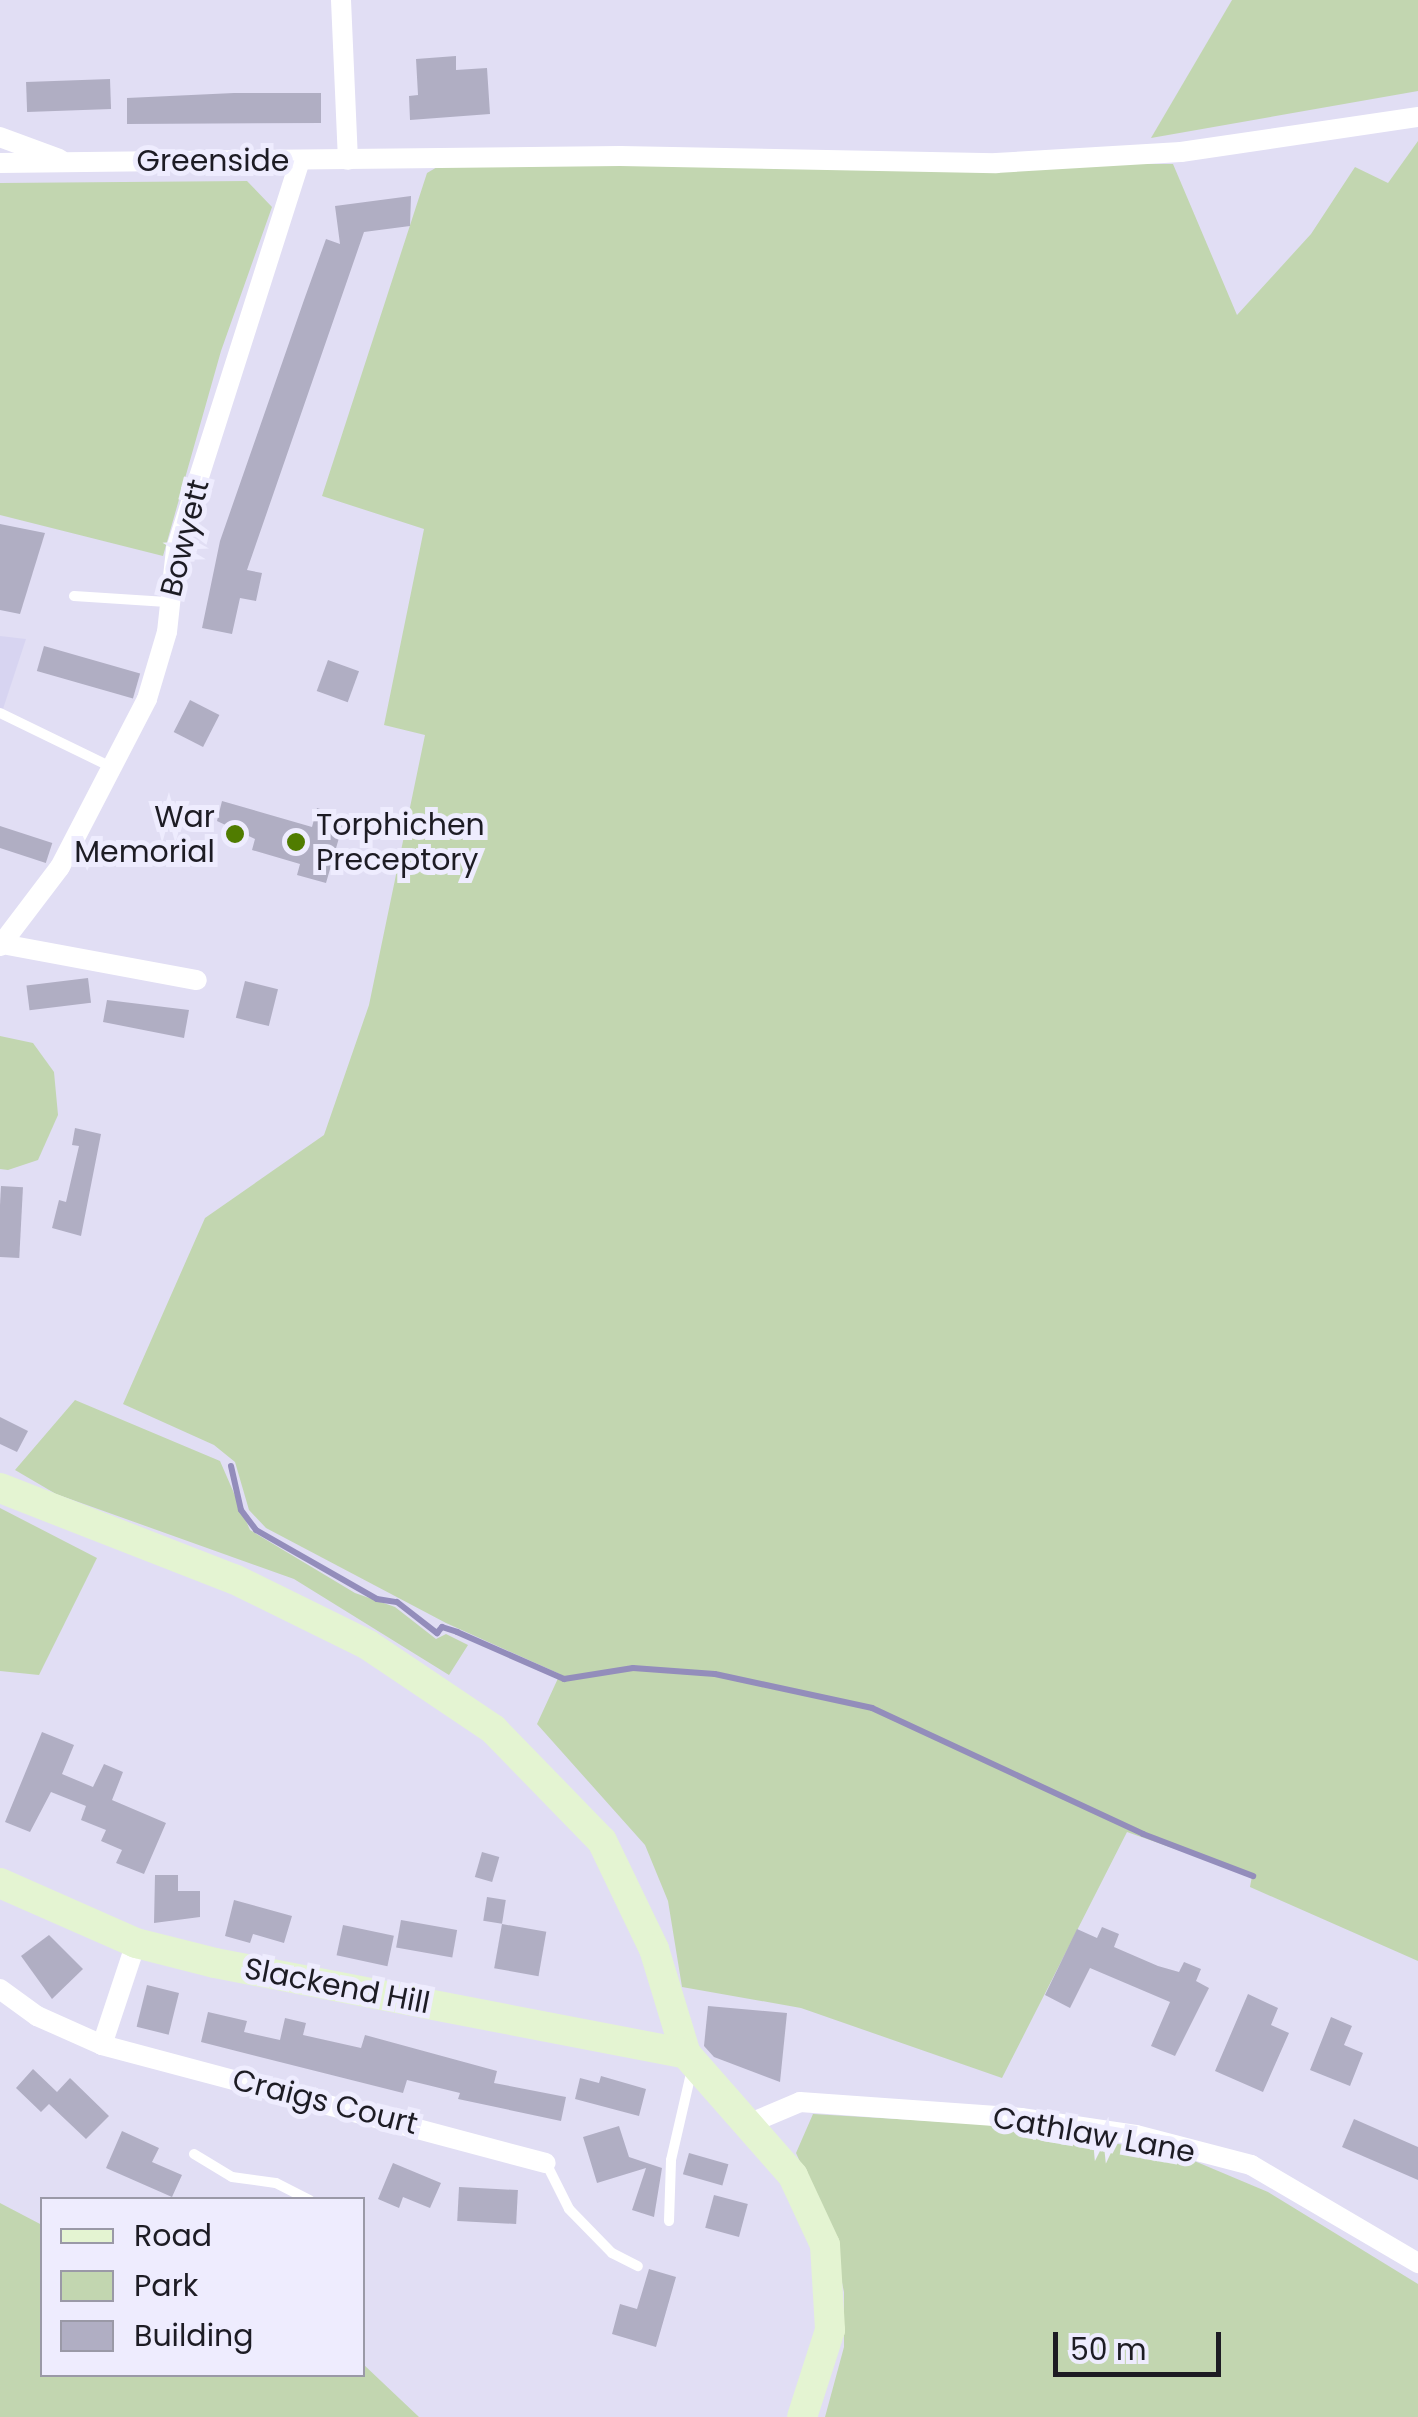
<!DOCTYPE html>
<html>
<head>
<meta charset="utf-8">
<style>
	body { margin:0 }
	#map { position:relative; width:1418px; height:2417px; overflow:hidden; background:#e1def4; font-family:Poppins,sans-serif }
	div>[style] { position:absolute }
	.built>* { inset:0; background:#d7d4f1 }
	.green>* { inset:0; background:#c2d6b0 }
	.stream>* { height:6px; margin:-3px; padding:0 3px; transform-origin:3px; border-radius:3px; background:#938dbb }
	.building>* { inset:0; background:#b0aec3; transform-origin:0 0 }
	.service>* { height:10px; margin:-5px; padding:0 5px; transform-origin:5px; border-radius:5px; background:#fff }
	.minor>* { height:20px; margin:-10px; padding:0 10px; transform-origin:10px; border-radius:10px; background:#fff }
	.secondary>* { height:30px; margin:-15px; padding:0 15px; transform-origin:15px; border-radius:15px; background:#e4f4d2 }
	.dots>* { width:28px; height:28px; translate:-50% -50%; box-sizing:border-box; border:5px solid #eeecfe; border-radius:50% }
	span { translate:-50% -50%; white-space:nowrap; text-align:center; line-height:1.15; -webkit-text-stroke:10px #eeecfe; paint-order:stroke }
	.street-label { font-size:30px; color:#1d1c24 }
	.poi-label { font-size:30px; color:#1d1c24 }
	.right { translate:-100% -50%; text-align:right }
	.left { translate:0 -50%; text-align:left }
	.legend { position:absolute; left:40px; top:2197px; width:325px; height:180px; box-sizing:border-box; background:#eeecfe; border:2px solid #9a99a7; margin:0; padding:12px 18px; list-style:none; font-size:30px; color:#1d1c24 }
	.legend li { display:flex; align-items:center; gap:20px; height:50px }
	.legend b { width:50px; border:2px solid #9a99a7 }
	.scale { position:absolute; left:1053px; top:2332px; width:168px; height:45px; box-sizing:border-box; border:5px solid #1d1c24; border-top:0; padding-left:12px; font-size:30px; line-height:35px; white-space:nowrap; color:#1d1c24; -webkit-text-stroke:8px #eeecfe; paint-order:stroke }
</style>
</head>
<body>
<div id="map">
	<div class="built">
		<div style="clip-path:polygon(0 636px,26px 639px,0 718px)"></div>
	</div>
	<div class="green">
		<div style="clip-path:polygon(1232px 0,1418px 0,1418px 91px,1151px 138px)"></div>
		<div style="clip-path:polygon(1418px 141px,1418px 1961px,1250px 1887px,1252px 1876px,1127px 1832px,1002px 2078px,801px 2008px,682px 1987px,668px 1901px,645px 1845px,537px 1724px,560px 1674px,446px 1623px,266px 1528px,249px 1510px,235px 1462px,214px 1445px,123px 1404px,205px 1218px,324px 1135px,369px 1005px,425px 735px,384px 725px,424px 529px,322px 496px,427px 173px,444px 163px,1173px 164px,1237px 315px,1311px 234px,1355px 167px,1388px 183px)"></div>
		<div style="clip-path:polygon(247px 181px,272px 207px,221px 351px,163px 556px,0 515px,0 183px)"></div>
		<div style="clip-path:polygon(0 1036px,33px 1043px,54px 1072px,58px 1115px,38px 1160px,8px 1170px,0 1169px)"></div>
		<div style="clip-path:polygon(75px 1400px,220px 1461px,250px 1530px,355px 1593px,395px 1607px,436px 1639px,446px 1634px,468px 1645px,449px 1675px,294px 1579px,56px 1494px,15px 1470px)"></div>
		<div style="clip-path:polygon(0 1508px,97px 1558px,39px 1675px,0 1671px)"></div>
		<div style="clip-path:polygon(813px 2114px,981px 2124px,1173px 2152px,1268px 2192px,1418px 2284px,1418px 2417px,825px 2417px,844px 2347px,844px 2292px,830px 2227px,796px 2153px)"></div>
		<div style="clip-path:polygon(0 2203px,42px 2225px,42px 2374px,362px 2374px,363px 2364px,419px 2417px,0 2417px)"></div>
	</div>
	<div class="stream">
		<div style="left:231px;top:1466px;width:45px;rotate:77.2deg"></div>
		<div style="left:241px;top:1510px;width:25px;rotate:53deg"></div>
		<div style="left:256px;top:1530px;width:139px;rotate:29.7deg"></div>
		<div style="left:377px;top:1599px;width:20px;rotate:9deg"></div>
		<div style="left:397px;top:1602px;width:51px;rotate:37.8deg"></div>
		<div style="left:437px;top:1633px;width:8px;rotate:-50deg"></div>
		<div style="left:442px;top:1627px;width:16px;rotate:18deg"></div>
		<div style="left:457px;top:1632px;width:117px;rotate:23.7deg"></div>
		<div style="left:564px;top:1679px;width:70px;rotate:-9.1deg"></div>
		<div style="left:633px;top:1668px;width:82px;rotate:4.2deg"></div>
		<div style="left:715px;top:1674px;width:161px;rotate:12.2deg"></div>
		<div style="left:872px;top:1708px;width:299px;rotate:24.9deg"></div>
		<div style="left:1143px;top:1834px;width:118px;rotate:20.9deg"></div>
	</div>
	<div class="building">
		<div style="clip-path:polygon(456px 56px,456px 70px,487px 68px,490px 114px,410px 120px,409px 96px,418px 95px,416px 59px)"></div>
		<div style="left:110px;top:79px;width:30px;height:84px;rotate:88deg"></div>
		<div style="clip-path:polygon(234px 93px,321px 93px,321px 123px,127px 124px,127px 98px)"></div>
		<div style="clip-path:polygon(411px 196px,410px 226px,364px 232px,247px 570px,262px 573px,256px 601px,240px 598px,232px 634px,202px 628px,220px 541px,304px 300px,326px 239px,340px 244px,335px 206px)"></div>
		<div style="clip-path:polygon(0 524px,45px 533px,20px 614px,0 610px)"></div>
		<div style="left:44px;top:646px;width:100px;height:26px;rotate:16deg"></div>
		<div style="left:328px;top:660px;width:33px;height:33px;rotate:20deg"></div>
		<div style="left:190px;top:700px;width:33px;height:36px;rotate:27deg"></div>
		<div style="clip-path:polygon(222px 801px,312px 827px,317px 808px,345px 817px,326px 883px,297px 875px,300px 864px,252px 850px,255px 839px,217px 821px)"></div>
		<div style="left:0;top:826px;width:55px;height:21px;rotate:18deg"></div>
		<div style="left:88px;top:978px;width:25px;height:62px;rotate:83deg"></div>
		<div style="left:245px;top:981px;width:34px;height:38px;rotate:14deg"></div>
		<div style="clip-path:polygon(107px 1000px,189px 1010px,184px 1038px,103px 1022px)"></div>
		<div style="clip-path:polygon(75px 1128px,101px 1134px,81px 1236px,52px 1228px,59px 1200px,66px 1202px,79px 1146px,72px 1145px)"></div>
		<div style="left:1px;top:1186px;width:22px;height:71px;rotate:3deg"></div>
		<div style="clip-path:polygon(0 1417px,28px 1431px,17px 1452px,0 1444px)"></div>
		<div style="clip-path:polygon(42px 1732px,74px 1745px,62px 1774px,93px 1787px,104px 1764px,123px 1772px,112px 1800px,166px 1823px,144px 1874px,116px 1863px,122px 1850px,101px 1841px,106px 1830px,81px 1820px,86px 1806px,51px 1792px,30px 1832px,5px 1822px)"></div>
		<div style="left:482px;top:1852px;width:18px;height:26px;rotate:16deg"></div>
		<div style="clip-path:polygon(155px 1875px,178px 1875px,178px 1891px,200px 1891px,200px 1917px,154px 1923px)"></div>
		<div style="left:487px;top:1897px;width:19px;height:24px;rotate:9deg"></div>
		<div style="clip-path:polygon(234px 1900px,292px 1916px,284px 1943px,253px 1934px,250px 1943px,225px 1936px)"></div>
		<div style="left:401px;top:1920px;width:57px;height:28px;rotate:10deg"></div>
		<div style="left:502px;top:1924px;width:45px;height:45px;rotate:10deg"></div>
		<div style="left:343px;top:1925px;width:52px;height:31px;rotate:12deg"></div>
		<div style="clip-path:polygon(1102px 1927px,1119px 1934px,1114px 1947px,1158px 1966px,1179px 1972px,1184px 1962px,1201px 1969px,1196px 1981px,1209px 1988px,1175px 2056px,1151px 2046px,1170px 2002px,1090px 1968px,1070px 2008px,1045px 1995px,1077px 1929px,1097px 1938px)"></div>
		<div style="clip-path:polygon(49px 1935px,83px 1969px,52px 1999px,21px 1956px)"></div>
		<div style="left:147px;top:1985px;width:33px;height:43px;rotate:14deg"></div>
		<div style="clip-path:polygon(1248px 1994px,1278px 2008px,1271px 2025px,1289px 2033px,1263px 2092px,1215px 2071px)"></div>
		<div style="clip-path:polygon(708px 2006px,787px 2013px,780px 2082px,714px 2057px,704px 2046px)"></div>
		<div style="clip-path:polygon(208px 2012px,247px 2021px,244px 2032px,280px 2040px,285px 2018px,306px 2023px,303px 2035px,361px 2048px,365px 2035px,497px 2071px,494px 2083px,566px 2097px,561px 2121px,458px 2099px,460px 2093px,407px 2080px,403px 2093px,201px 2042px)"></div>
		<div style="clip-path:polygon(1331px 2017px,1352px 2026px,1344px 2045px,1363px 2053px,1350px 2086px,1310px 2070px)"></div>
		<div style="clip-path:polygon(33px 2069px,57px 2092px,70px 2078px,109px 2116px,86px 2139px,49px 2104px,41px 2112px,16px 2088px)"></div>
		<div style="clip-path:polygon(601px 2076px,646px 2089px,639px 2116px,575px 2099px,580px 2078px,599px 2083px)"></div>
		<div style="clip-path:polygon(1354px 2119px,1418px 2147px,1418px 2180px,1342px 2147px)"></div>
		<div style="clip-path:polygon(619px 2126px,629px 2157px,662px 2168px,654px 2217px,632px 2210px,646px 2168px,597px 2183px,583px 2137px)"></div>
		<div style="clip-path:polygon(122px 2131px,159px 2148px,152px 2162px,182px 2175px,172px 2197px,106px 2168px)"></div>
		<div style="left:689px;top:2153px;width:41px;height:22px;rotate:16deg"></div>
		<div style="clip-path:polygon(393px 2163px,441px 2183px,430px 2208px,403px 2197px,399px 2208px,378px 2199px)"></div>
		<div style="left:459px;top:2187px;width:59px;height:34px;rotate:3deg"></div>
		<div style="left:714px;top:2195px;width:35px;height:34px;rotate:15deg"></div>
		<div style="clip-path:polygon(649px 2269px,676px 2277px,656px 2347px,612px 2334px,620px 2304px,637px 2309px)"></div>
	</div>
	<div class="service">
		<div style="left:74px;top:596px;width:93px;rotate:3.7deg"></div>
		<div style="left:0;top:713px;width:123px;rotate:25.9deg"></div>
		<div style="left:194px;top:2154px;width:44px;rotate:31.2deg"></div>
		<div style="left:232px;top:2177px;width:44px;rotate:7.8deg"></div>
		<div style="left:276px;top:2183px;width:38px;rotate:27deg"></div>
		<div style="left:546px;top:2163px;width:51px;rotate:63.4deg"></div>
		<div style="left:569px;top:2209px;width:62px;rotate:45.7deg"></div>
		<div style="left:612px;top:2253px;width:29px;rotate:27deg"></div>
		<div style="left:669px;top:2221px;width:61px;rotate:-88.1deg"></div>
		<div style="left:671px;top:2160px;width:93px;rotate:-77deg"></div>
	</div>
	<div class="minor">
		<div style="left:341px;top:0;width:160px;rotate:87.5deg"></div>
		<div style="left:0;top:137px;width:63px;rotate:20.4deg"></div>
		<div style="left:0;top:163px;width:620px;rotate:-0.65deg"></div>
		<div style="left:620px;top:156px;width:376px;rotate:1.1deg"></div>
		<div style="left:996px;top:163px;width:185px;rotate:-3.4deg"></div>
		<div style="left:1181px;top:152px;width:240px;rotate:-8.4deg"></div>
		<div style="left:2px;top:944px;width:198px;rotate:10.5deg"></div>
		<div style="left:0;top:946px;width:99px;rotate:-52.8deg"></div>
		<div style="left:60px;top:867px;width:189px;rotate:-62.6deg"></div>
		<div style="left:147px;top:699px;width:70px;rotate:-73.4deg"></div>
		<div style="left:167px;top:632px;width:83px;rotate:-83.8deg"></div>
		<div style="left:176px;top:549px;width:408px;rotate:-72.3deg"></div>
		<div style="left:0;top:1989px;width:46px;rotate:36.1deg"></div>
		<div style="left:37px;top:2016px;width:71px;rotate:24deg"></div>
		<div style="left:102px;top:2045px;width:459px;rotate:14.9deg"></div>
		<div style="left:102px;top:2045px;width:108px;rotate:-71.6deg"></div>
		<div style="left:748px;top:2124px;width:56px;rotate:-22.9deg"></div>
		<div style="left:800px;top:2102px;width:222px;rotate:4.1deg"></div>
		<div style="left:1021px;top:2118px;width:116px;rotate:8.4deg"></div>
		<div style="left:1136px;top:2135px;width:119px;rotate:14.6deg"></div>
		<div style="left:1251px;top:2165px;width:194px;rotate:30.4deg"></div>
	</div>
	<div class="secondary">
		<div style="left:0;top:1488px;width:251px;rotate:21.3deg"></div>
		<div style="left:234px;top:1579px;width:149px;rotate:26.2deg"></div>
		<div style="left:368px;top:1645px;width:151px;rotate:33.9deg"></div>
		<div style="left:493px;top:1729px;width:156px;rotate:45.8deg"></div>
		<div style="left:602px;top:1841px;width:120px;rotate:64.3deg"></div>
		<div style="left:654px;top:1949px;width:110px;rotate:73.1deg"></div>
		<div style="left:686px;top:2054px;width:162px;rotate:48.7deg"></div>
		<div style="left:793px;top:2176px;width:76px;rotate:65.1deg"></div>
		<div style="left:825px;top:2245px;width:85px;rotate:86.6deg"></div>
		<div style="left:830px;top:2330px;width:91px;rotate:107.8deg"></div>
		<div style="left:0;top:1883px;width:149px;rotate:23.8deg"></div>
		<div style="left:136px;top:1943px;width:81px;rotate:14.2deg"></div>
		<div style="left:215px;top:1963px;width:480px;rotate:10.9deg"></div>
	</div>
	<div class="dots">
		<div style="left:235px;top:834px;background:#507c00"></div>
		<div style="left:296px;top:842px;background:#507c00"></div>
	</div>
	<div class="street-label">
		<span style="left:213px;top:161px">Greenside</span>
		<span style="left:185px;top:538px;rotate:-76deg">Bowyett</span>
		<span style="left:337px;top:1986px;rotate:11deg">Slackend Hill</span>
		<span style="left:325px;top:2102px;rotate:14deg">Craigs Court</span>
		<span style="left:1094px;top:2135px;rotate:10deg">Cathlaw Lane</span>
	</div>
	<div class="poi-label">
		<span class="right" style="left:215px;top:834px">War<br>Memorial</span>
		<span class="left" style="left:316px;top:842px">Torphichen<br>Preceptory</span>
	</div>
	<ul class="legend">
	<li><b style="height:12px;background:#e4f4d2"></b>Road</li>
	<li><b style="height:28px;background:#c2d6b0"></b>Park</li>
	<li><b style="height:28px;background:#b0aec3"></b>Building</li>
	</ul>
	<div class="scale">50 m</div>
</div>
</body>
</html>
